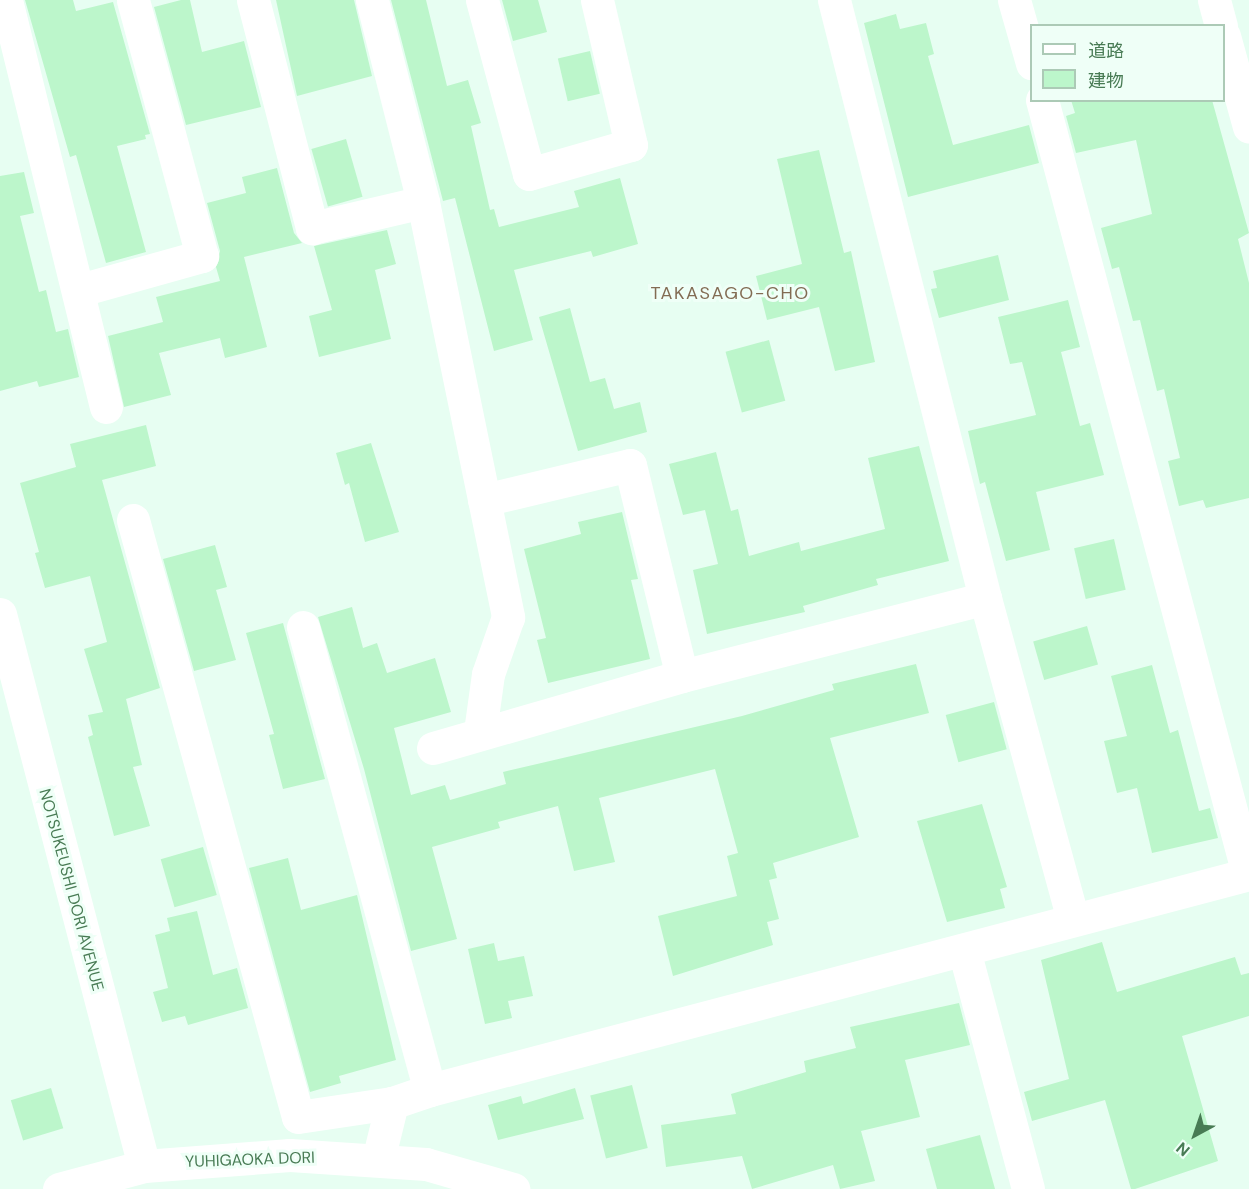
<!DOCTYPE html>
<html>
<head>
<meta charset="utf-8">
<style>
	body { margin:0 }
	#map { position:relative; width:1249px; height:1189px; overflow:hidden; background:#e7fef2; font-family:"DM Sans","Noto Sans JP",sans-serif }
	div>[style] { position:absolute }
	.building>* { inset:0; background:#bcf6cb; transform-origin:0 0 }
	.minor>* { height:33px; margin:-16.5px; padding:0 16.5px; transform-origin:16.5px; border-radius:16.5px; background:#fff }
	span { translate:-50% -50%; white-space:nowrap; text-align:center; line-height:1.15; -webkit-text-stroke:6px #effff7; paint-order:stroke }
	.street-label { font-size:16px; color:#487b54 }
	.neighbourhood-label { font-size:18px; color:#826c53; letter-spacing:1.5px }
	.legend { position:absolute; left:1030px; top:24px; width:195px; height:78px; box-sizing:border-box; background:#effff7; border:2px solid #accab6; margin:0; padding:8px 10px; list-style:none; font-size:18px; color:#487b54 }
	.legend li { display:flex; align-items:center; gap:12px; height:30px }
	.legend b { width:30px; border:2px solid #accab6 }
	.north { position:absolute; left:1165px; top:1105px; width:60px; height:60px; -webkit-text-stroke:4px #effff7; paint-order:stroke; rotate:220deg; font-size:16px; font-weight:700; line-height:24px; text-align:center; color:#487b54 }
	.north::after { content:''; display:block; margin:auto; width:21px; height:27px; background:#487b54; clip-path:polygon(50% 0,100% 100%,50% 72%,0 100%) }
</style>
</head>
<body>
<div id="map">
	<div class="building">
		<div style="clip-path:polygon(25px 0,73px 0,76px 11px,113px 2px,150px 134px,145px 135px,146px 139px,117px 146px,146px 252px,106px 263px,76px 155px,70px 157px)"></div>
		<div style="clip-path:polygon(181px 0,190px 0,202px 52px,244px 41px,261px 107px,186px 125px,154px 7px)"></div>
		<div style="clip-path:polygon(276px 0,354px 0,372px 76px,297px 96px)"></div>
		<div style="clip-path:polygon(391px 0,426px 0,447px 86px,468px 80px,481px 123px,471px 126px,490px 210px,494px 209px,499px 227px,579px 207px,574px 191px,620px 178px,638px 244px,593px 257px,591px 251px,514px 270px,533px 340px,494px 351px,455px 198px,443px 201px)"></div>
		<div style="clip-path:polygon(502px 0,538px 0,547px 32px,513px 41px)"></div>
		<div style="clip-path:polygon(896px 14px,900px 29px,926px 23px,934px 54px,928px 56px,953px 145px,1029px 125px,1039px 163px,908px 197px,864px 23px)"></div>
		<div style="left:590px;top:51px;width:44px;height:33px;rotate:77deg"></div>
		<div style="clip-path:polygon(1071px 100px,1212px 100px,1249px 233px,1238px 239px,1249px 283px,1249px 498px,1206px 508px,1203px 500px,1179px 506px,1168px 461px,1180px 458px,1164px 389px,1157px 391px,1140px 320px,1133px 321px,1119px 267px,1112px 269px,1101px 228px,1152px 214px,1136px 140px,1076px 153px,1066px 116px,1075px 113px)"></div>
		<div style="left:346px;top:139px;width:60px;height:36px;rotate:74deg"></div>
		<div style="clip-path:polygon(819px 150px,844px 253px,851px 251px,875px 362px,835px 371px,819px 307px,767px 320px,756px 276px,802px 264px,777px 159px)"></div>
		<div style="clip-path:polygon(277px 168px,294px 233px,302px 243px,244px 257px,267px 347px,225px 358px,220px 338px,159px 353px,171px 395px,124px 407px,108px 336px,163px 322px,156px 297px,220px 281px,216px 267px,220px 251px,207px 203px,246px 193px,242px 177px)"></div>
		<div style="clip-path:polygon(24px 172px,34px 213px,20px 216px,39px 292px,46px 290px,56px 332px,68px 329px,79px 377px,39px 387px,37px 381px,0 391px,0 176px)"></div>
		<div style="clip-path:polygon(387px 230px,396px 264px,375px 270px,391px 339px,319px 357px,309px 316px,332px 310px,314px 246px)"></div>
		<div style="clip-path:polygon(998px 255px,1009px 300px,939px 318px,931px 289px,937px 288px,933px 271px)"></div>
		<div style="clip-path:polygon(1068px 300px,1080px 347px,1061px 352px,1080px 426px,1090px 423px,1104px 475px,1036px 492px,1050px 550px,1006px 561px,985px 482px,980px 484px,968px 431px,1036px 415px,1022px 362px,1010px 364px,998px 317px)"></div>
		<div style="clip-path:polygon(570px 308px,590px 382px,605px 378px,614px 409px,640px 402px,647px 432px,578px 451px,539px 317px)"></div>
		<div style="left:769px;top:340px;width:63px;height:45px;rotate:75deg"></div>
		<div style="clip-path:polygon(146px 425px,156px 466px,102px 480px,160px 688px,126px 699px,142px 765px,133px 767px,150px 826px,114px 836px,88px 737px,93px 735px,88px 715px,103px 712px,84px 649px,107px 642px,90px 576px,45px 588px,35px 553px,39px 552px,20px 483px,76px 467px,70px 444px)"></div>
		<div style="clip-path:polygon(371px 443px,399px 532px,365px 542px,349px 483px,345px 485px,336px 453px)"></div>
		<div style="clip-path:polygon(919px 446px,949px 561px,876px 579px,878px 585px,803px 606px,805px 612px,707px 634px,693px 570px,718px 564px,705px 510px,683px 515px,669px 464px,716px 452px,731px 511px,738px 509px,749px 556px,799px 542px,801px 551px,885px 529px,868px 458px)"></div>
		<div style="clip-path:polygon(622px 512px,638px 579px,631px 580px,650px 659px,548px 683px,537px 640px,546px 638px,524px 549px,581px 534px,578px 522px)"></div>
		<div style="left:1114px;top:539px;width:52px;height:41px;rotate:77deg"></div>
		<div style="clip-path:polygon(215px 545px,227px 587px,216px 590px,236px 660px,194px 671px,163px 559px)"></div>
		<div style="clip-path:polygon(352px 607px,363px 648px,377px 643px,387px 673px,435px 658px,451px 712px,394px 728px,411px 795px,445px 785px,450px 800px,506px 784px,503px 772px,742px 716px,834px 690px,832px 684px,916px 664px,929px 713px,830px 738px,859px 837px,773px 863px,777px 878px,769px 880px,779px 919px,767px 922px,773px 945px,673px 976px,658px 916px,737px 896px,727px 856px,738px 853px,715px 769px,599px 798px,615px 862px,574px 871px,558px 806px,498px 822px,500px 828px,432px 847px,457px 939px,411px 951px,364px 769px,318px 617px)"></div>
		<div style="clip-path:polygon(283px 623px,325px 779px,283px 789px,269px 735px,274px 734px,246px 633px)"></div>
		<div style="left:1087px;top:626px;width:40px;height:56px;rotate:74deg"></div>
		<div style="clip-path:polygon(1152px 665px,1170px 733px,1178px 730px,1199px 811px,1210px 808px,1218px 838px,1152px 853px,1137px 788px,1117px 793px,1104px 741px,1127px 736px,1111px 676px)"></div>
		<div style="left:994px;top:702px;width:49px;height:50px;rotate:75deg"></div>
		<div style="clip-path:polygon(982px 804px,1007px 887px,1000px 889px,1005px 908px,947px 922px,917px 821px)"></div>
		<div style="left:203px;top:847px;width:50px;height:44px;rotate:74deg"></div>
		<div style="clip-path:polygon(288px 858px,301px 910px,357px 895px,396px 1060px,339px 1076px,341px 1083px,310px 1092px,249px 868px)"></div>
		<div style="clip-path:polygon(197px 911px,213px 975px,237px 968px,248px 1008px,188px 1025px,185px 1016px,162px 1022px,153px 992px,168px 988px,155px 935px,170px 931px,167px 918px)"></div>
		<div style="clip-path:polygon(1102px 942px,1117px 992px,1235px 957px,1241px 975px,1249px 973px,1249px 1016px,1182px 1036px,1218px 1161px,1135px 1189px,1131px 1189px,1105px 1100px,1032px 1121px,1024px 1092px,1069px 1079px,1041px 960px)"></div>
		<div style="clip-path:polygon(494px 943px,498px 961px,524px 956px,533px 996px,508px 1001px,512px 1018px,485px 1024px,468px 949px)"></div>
		<div style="clip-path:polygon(959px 1003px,970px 1045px,905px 1060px,920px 1117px,861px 1131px,875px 1181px,840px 1189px,833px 1165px,752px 1189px,742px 1156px,666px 1167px,661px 1125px,736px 1114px,731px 1094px,806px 1072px,804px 1061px,856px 1048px,850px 1027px)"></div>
		<div style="left:632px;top:1085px;width:65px;height:43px;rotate:76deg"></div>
		<div style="left:51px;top:1088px;width:42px;height:42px;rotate:73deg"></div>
		<div style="clip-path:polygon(575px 1088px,584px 1119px,498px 1140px,488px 1105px,521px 1096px,523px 1104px)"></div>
		<div style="clip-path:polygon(980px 1135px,995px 1189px,937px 1189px,926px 1149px)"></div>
	</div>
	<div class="minor">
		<div style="left:6px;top:0;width:419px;rotate:76.2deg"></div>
		<div style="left:253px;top:0;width:236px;rotate:75.5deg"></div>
		<div style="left:312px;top:228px;width:114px;rotate:-13.2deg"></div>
		<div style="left:372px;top:0;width:208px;rotate:75.8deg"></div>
		<div style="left:423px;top:202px;width:424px;rotate:78.4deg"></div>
		<div style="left:508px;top:617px;width:60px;rotate:109.3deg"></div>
		<div style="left:488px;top:674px;width:59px;rotate:97.9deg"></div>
		<div style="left:482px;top:0;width:180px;rotate:74.9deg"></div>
		<div style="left:529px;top:174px;width:106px;rotate:-15.9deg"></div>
		<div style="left:631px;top:145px;width:149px;rotate:-103.2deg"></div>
		<div style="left:834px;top:0;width:617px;rotate:75.83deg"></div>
		<div style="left:985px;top:598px;width:333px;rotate:74.7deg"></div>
		<div style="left:1014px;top:0;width:66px;rotate:74.1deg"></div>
		<div style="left:1214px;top:0;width:27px;rotate:75deg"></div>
		<div style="left:1224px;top:36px;width:94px;rotate:74.6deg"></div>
		<div style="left:1042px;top:100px;width:801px;rotate:75.1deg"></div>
		<div style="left:80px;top:290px;width:127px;rotate:-15.6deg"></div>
		<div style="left:202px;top:256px;width:265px;rotate:-105.1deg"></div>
		<div style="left:484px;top:500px;width:150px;rotate:-13.5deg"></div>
		<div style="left:630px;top:465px;width:217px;rotate:76.2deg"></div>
		<div style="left:133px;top:520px;width:619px;rotate:74.55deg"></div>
		<div style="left:298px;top:1117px;width:95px;rotate:-8.5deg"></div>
		<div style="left:0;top:614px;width:570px;rotate:75.38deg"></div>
		<div style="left:303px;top:627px;width:480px;rotate:74.7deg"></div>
		<div style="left:433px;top:748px;width:259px;rotate:-16.1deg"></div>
		<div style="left:682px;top:676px;width:313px;rotate:-14.4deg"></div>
		<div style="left:964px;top:950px;width:247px;rotate:75deg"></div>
		<div style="left:378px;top:1160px;width:59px;rotate:-76.2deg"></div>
		<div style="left:392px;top:1103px;width:40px;rotate:-18.9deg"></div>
		<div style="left:430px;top:1090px;width:847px;rotate:-14.77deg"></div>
		<div style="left:59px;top:1189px;width:88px;rotate:-15.1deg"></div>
		<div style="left:144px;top:1166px;width:146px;rotate:-4.3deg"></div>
		<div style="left:290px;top:1155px;width:136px;rotate:3.8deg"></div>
		<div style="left:426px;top:1164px;width:91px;rotate:16deg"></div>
	</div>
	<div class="street-label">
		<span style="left:71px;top:890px;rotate:75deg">NOTSUKEUSHI DORI AVENUE</span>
		<span style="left:250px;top:1160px;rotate:-2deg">YUHIGAOKA DORI</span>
	</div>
	<div class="neighbourhood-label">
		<span style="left:730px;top:293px">TAKASAGO-CHO</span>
	</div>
	<ul class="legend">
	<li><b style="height:8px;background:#fff"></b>道路</li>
	<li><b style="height:16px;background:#bcf6cb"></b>建物</li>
	</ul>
	<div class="north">N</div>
</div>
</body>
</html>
